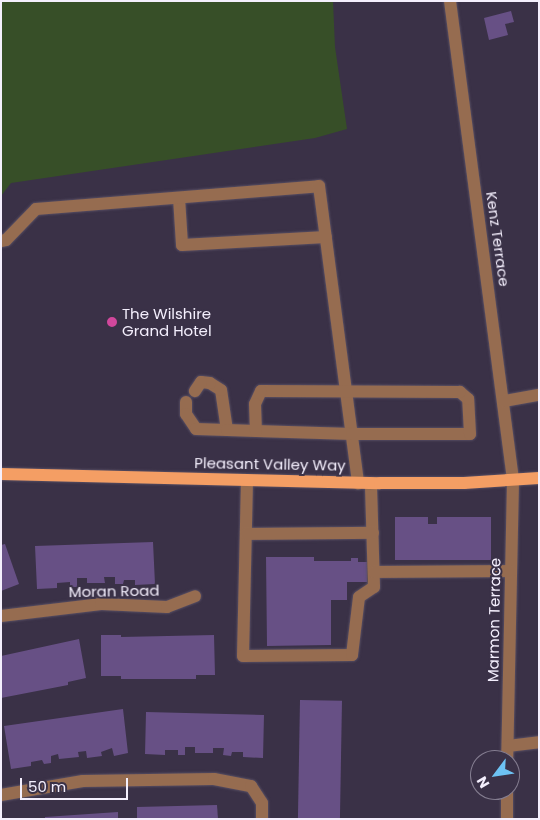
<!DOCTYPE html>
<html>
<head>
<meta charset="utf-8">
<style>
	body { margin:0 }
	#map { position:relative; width:540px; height:820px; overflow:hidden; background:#3a3147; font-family:Poppins,sans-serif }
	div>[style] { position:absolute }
	.green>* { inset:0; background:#374f28 }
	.building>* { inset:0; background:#675085; transform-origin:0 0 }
	.roads { filter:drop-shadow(0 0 1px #584f64) drop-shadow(0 0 1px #584f64) }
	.minor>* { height:12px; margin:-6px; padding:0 6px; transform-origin:6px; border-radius:6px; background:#966c50 }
	.major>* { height:12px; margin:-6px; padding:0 6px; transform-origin:6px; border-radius:6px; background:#f49e64 }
	.dots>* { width:14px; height:14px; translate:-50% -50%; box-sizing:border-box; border:2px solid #3a3147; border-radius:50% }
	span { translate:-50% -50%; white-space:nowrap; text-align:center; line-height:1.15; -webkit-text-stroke:4px #3a3147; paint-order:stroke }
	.street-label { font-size:15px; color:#f4effd }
	.poi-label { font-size:15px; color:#f4effd }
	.left { translate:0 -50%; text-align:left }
	.frame { position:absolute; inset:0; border:2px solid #f4effd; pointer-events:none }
	.north { position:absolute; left:470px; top:750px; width:50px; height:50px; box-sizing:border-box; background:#3a3147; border:1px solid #847d90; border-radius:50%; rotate:239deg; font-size:14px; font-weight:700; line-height:20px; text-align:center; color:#f4effd }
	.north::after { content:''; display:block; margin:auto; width:18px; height:22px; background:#6dc2f3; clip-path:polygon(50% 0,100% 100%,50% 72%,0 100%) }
	.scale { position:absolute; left:20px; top:778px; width:108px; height:22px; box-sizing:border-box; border:2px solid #f4effd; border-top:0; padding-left:6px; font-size:15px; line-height:18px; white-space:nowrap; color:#f4effd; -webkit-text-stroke:4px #3a3147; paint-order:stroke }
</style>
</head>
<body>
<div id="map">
	<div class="green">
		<div style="clip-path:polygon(1px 1px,333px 1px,335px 47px,347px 129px,315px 138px,11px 183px,1px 196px)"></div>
	</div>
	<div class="building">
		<div style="clip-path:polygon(511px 11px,514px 22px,505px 24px,508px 35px,489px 40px,484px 18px)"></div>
		<div style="clip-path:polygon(395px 517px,428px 517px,428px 524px,437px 524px,437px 517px,491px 517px,491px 560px,395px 560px)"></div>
		<div style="clip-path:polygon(153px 542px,155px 584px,135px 585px,135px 580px,124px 580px,123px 584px,115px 584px,115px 577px,104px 577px,105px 583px,87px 583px,87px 578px,77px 578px,77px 587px,70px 587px,70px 582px,57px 583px,57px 588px,37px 589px,35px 546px)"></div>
		<div style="clip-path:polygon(5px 544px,19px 584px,1px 591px,1px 545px)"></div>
		<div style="clip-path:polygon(266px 557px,314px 557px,314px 561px,351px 561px,351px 558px,358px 558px,358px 562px,367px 562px,367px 582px,347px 582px,347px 600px,331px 600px,331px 645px,267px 646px)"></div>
		<div style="clip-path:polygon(101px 635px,121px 635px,121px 637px,214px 635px,215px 675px,196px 675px,196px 679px,121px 679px,121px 676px,101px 676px)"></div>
		<div style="clip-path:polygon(79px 639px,86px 678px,68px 682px,68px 685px,1px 698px,1px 656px)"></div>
		<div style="left:300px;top:700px;width:42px;height:119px;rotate:1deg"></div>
		<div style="clip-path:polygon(123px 709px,128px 753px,114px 756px,112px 748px,101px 752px,102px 756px,87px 758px,86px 751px,78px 752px,79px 757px,59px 759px,58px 754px,51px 756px,51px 763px,44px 764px,42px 760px,31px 762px,31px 766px,11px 769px,4px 726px)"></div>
		<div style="clip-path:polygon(146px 712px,264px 715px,263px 758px,243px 757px,243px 752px,232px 752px,231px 756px,223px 755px,224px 748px,213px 748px,213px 753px,195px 753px,195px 747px,185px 747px,185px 755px,178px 755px,178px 750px,165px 750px,165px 755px,145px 754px)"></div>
		<div style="clip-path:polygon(217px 805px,218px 819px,137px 819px,137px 807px)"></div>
		<div style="clip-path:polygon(118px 812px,118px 819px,45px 819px,45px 817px)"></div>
	</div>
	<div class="roads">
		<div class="minor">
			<div style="left:450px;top:1px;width:484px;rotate:82.5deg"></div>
			<div style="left:513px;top:481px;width:279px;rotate:91.2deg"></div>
			<div style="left:179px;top:198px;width:47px;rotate:86.3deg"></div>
			<div style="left:182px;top:245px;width:144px;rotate:-3.2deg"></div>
			<div style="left:1px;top:241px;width:5px;rotate:-11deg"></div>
			<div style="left:6px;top:240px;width:43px;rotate:-45.9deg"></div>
			<div style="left:36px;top:209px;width:284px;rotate:-4.6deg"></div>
			<div style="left:319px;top:186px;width:300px;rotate:82.5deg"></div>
			<div style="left:504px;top:401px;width:36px;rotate:-10deg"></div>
			<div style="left:186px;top:402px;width:12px;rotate:90deg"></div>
			<div style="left:186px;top:414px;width:18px;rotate:56deg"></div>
			<div style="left:196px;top:429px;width:31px;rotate:2deg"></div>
			<div style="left:227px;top:430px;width:40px;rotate:-98.5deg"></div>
			<div style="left:221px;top:390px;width:13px;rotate:-148deg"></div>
			<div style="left:210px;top:383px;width:9px;rotate:-174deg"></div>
			<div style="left:201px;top:382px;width:11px;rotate:124deg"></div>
			<div style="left:227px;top:430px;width:29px;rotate:2deg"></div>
			<div style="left:256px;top:431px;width:96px;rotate:1.8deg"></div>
			<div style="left:352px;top:434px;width:118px"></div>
			<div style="left:470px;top:434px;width:35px;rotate:-93deg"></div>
			<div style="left:468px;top:399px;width:11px;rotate:-139deg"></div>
			<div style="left:460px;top:392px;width:199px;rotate:-179.7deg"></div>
			<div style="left:261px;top:391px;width:14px;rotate:115deg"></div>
			<div style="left:255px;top:404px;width:27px;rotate:88deg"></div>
			<div style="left:247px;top:480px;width:176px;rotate:91.3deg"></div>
			<div style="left:243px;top:656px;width:109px;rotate:-0.5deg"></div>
			<div style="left:352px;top:655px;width:58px;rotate:-83.1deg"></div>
			<div style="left:359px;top:597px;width:18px;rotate:-34deg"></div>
			<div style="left:374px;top:587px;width:104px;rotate:-91.7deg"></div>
			<div style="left:246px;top:534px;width:127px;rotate:-0.5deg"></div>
			<div style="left:374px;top:572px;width:137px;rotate:-0.4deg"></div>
			<div style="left:1px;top:616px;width:101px;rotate:-6.8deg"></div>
			<div style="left:101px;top:604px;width:66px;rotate:2.6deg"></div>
			<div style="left:167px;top:607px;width:30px;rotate:-21deg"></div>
			<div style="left:508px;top:746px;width:31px;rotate:-7deg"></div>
			<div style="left:1px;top:795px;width:83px;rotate:-9.7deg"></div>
			<div style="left:83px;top:781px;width:131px;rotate:-0.9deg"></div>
			<div style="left:214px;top:779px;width:38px;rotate:11deg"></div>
			<div style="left:251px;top:786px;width:20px;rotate:57deg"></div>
			<div style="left:262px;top:803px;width:16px;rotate:90deg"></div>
			<div style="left:507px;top:819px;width:29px;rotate:-90deg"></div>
		</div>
		<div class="major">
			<div style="left:1px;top:474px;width:379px;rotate:1.4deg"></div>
			<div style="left:380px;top:483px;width:84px"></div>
			<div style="left:464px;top:483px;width:75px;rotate:-3.8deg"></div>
		</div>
	</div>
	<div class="dots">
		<div style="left:112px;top:322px;background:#d1479c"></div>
	</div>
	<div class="street-label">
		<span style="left:498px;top:239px;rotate:82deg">Kenz Terrace</span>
		<span style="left:270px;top:464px;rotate:1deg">Pleasant Valley Way</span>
		<span style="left:114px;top:591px;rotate:-1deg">Moran Road</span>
		<span style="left:494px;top:620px;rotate:-89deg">Marmon Terrace</span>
	</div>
	<div class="poi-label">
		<span class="left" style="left:122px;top:322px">The Wilshire<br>Grand Hotel</span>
	</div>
	<div class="frame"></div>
	<div class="north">N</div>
	<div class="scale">50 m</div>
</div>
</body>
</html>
